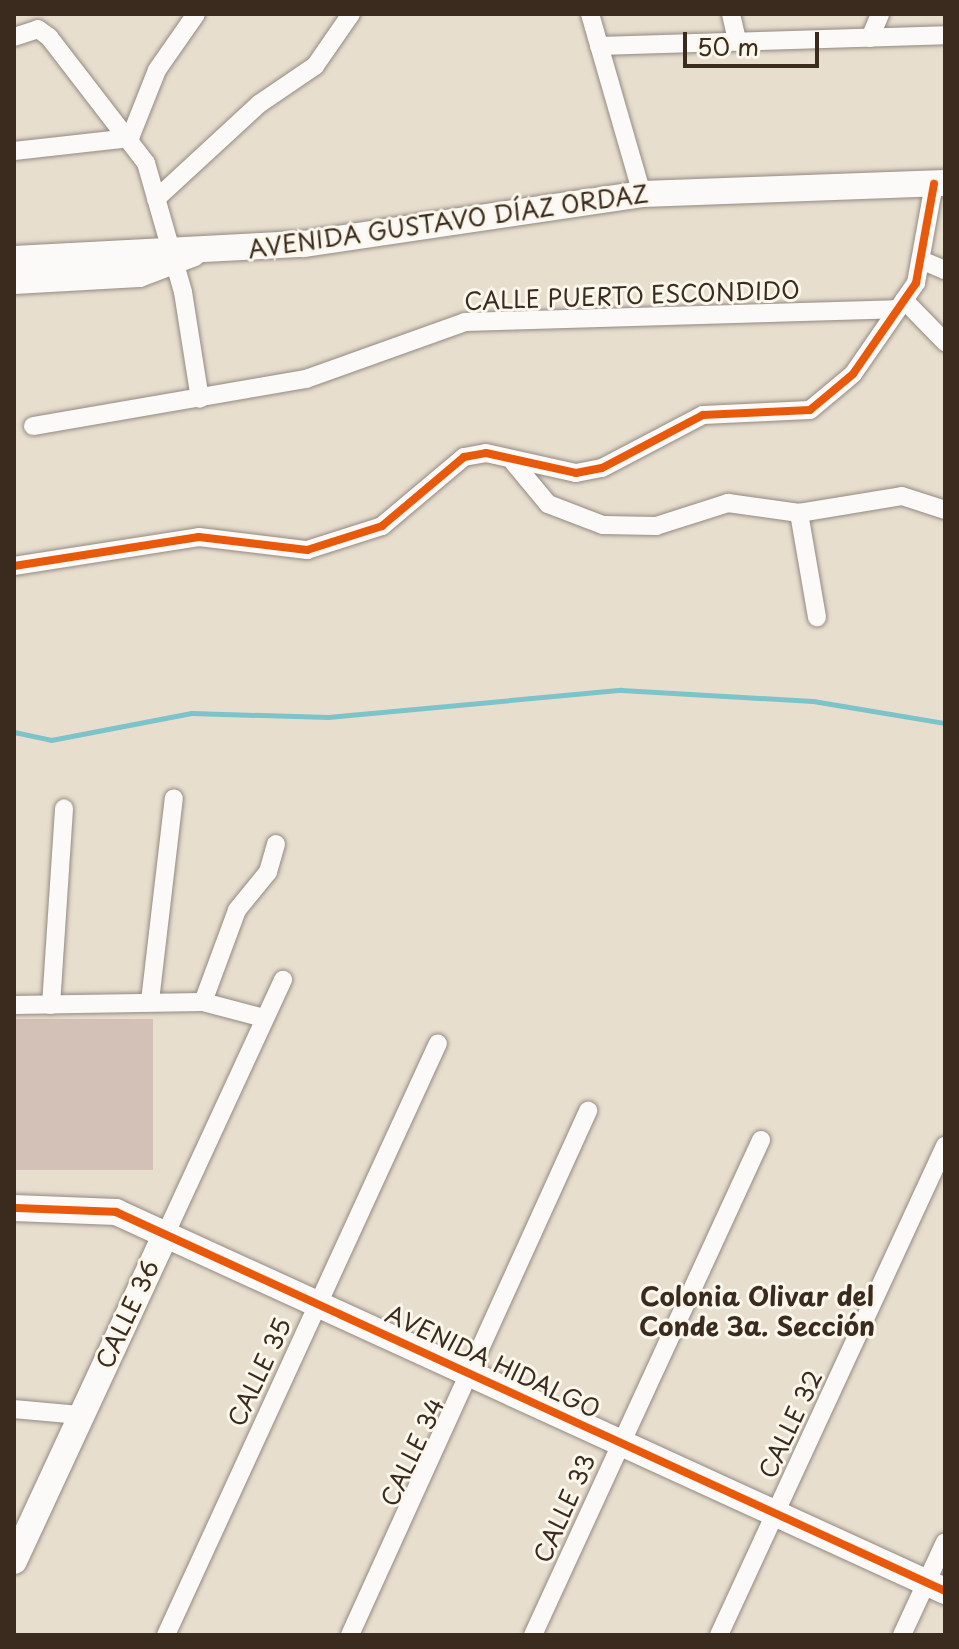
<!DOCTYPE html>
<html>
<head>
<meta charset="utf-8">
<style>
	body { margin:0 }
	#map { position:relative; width:959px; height:1649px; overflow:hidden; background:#e8dece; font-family:"Playpen Sans",sans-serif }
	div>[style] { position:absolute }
	.stream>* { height:5px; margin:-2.5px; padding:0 2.5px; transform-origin:2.5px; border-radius:2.5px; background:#7cc3ca }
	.building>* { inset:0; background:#d3c1b7; transform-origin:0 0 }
	.roads { filter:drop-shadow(0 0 2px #928a80) drop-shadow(0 0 2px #928a80) }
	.street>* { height:18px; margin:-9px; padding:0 9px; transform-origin:9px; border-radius:9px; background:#fcfaf8 }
	.secondary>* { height:26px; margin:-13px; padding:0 13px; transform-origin:13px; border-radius:13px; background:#fcfaf8 }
	.cycleway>* { height:8px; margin:-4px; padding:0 4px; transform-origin:4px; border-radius:4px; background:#e8590c }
	span { translate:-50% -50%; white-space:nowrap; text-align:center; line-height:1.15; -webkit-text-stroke:6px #fbf7ec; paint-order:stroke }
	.street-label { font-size:24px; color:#3b2a1e }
	.neighbourhood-label { font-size:26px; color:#3b2a1e; font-weight:700 }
	.frame { position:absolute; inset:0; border:16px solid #3b2a1e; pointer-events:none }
	.scale { position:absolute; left:683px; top:32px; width:136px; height:36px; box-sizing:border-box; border:4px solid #3b2a1e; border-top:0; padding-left:10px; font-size:24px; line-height:28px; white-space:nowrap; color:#3b2a1e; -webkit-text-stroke:6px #fbf7ec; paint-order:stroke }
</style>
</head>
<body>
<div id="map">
	<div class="stream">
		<div style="left:14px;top:732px;width:38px;rotate:12deg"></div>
		<div style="left:51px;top:740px;width:143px;rotate:-10.9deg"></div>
		<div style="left:191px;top:713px;width:137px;rotate:1.7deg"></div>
		<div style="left:328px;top:717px;width:294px;rotate:-5.3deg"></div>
		<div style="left:621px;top:690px;width:192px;rotate:3.3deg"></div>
		<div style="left:813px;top:701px;width:134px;rotate:9.5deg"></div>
	</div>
	<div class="building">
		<div style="left:153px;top:1019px;width:151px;height:139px;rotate:90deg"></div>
	</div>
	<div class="roads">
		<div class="street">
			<div style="left:590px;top:14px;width:187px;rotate:73.9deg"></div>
			<div style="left:731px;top:14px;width:26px;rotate:77deg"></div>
			<div style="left:14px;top:37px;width:25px;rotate:-18deg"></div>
			<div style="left:38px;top:29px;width:14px;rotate:36deg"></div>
			<div style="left:49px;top:37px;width:159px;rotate:52.4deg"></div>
			<div style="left:146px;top:163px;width:134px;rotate:74deg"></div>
			<div style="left:183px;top:292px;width:108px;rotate:81deg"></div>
			<div style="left:870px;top:38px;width:26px;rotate:-67deg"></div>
			<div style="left:599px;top:46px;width:346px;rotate:-1.8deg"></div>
			<div style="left:130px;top:138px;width:73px;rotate:-68.3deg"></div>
			<div style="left:157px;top:70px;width:68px;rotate:-55.1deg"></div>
			<div style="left:14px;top:151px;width:117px;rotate:-6.4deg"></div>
			<div style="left:156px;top:199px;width:140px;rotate:-42.7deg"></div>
			<div style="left:259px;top:104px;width:68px;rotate:-34.2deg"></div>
			<div style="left:315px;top:66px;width:63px;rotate:-55.3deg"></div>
			<div style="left:921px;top:260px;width:26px;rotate:23deg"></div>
			<div style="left:904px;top:300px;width:59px;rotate:45.7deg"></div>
			<div style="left:33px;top:426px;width:277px;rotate:-9.8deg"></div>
			<div style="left:306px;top:379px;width:169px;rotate:-19.7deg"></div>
			<div style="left:465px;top:322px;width:430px;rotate:-1.7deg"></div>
			<div style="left:514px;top:463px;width:53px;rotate:50.3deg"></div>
			<div style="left:548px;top:504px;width:59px;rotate:20.9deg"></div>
			<div style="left:603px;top:525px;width:53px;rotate:1.1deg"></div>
			<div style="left:656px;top:526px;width:76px;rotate:-17.7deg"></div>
			<div style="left:728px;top:503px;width:72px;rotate:8deg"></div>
			<div style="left:799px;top:513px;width:104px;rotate:-9.4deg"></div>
			<div style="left:902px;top:496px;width:45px;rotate:18deg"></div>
			<div style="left:799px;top:513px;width:106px;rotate:80.2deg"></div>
			<div style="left:14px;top:566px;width:187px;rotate:-8.9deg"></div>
			<div style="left:199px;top:537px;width:109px;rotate:6.9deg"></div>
			<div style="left:307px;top:550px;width:79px;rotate:-17.7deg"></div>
			<div style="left:382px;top:526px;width:107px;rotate:-40.1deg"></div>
			<div style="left:464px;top:457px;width:22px;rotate:-10deg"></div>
			<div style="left:486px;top:453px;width:92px;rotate:12.5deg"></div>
			<div style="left:576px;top:473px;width:26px;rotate:-11deg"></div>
			<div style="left:602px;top:468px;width:114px;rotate:-27.7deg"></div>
			<div style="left:703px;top:415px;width:107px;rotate:-2.7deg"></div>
			<div style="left:810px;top:410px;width:56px;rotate:-39.9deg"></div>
			<div style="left:853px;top:374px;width:111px;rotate:-55.3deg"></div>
			<div style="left:916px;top:283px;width:101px;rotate:-79.7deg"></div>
			<div style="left:150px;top:1001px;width:204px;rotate:-83.3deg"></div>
			<div style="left:203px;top:1002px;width:98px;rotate:-69.7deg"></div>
			<div style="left:237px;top:910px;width:49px;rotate:-50.8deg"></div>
			<div style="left:268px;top:872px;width:29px;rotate:-74deg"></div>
			<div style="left:14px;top:1005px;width:189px;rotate:-0.9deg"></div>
			<div style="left:203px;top:1002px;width:63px;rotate:14.7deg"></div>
			<div style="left:51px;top:1005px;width:197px;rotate:-86.2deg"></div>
			<div style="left:166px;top:1233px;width:279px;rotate:-65.2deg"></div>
			<div style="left:14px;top:1409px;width:65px;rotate:5.3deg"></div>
			<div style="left:166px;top:1635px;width:651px;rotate:-65.32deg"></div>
			<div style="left:350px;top:1635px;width:576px;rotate:-65.57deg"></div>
			<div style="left:533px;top:1635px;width:545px;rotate:-65.27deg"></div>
			<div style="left:719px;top:1635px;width:539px;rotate:-65.2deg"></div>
			<div style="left:902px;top:1635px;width:102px;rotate:-65.2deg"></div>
		</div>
		<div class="secondary">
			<div style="left:14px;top:259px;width:290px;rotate:-3deg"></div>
			<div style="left:304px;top:244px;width:342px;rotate:-8.4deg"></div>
			<div style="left:642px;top:194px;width:303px;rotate:-2.1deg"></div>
			<div style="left:14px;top:281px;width:125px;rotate:-3.2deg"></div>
			<div style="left:139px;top:274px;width:57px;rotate:-20.7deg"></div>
			<div style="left:14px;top:1208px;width:102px;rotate:2.2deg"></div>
			<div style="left:116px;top:1212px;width:912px;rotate:24.57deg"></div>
			<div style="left:14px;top:1561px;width:362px;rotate:-65.1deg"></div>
		</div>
	</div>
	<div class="cycleway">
		<div style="left:14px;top:566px;width:187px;rotate:-8.9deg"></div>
		<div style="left:199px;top:537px;width:109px;rotate:6.9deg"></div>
		<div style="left:307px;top:550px;width:79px;rotate:-17.7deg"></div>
		<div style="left:382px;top:526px;width:107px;rotate:-40.1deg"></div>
		<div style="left:464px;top:457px;width:22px;rotate:-10deg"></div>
		<div style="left:486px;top:453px;width:92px;rotate:12.5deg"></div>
		<div style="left:576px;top:473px;width:26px;rotate:-11deg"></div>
		<div style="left:602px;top:468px;width:114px;rotate:-27.7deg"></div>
		<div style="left:703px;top:415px;width:107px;rotate:-2.7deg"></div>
		<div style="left:810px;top:410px;width:56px;rotate:-39.9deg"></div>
		<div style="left:853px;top:374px;width:111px;rotate:-55.3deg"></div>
		<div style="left:916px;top:283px;width:101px;rotate:-79.7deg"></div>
		<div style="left:14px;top:1208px;width:102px;rotate:2.2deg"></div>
		<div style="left:116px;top:1212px;width:912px;rotate:24.57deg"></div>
	</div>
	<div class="street-label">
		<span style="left:448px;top:221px;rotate:-8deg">AVENIDA GUSTAVO DÍAZ ORDAZ</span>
		<span style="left:632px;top:295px;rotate:-2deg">CALLE PUERTO ESCONDIDO</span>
		<span style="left:127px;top:1314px;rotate:-65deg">CALLE 36</span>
		<span style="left:493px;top:1361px;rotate:25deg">AVENIDA HIDALGO</span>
		<span style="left:259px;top:1372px;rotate:-65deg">CALLE 35</span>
		<span style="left:790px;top:1424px;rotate:-65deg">CALLE 32</span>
		<span style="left:412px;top:1452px;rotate:-65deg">CALLE 34</span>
		<span style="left:564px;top:1508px;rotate:-66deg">CALLE 33</span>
	</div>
	<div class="neighbourhood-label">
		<span style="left:757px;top:1311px">Colonia Olivar del<br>Conde 3a. Sección</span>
	</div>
	<div class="frame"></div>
	<div class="scale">50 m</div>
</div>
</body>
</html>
